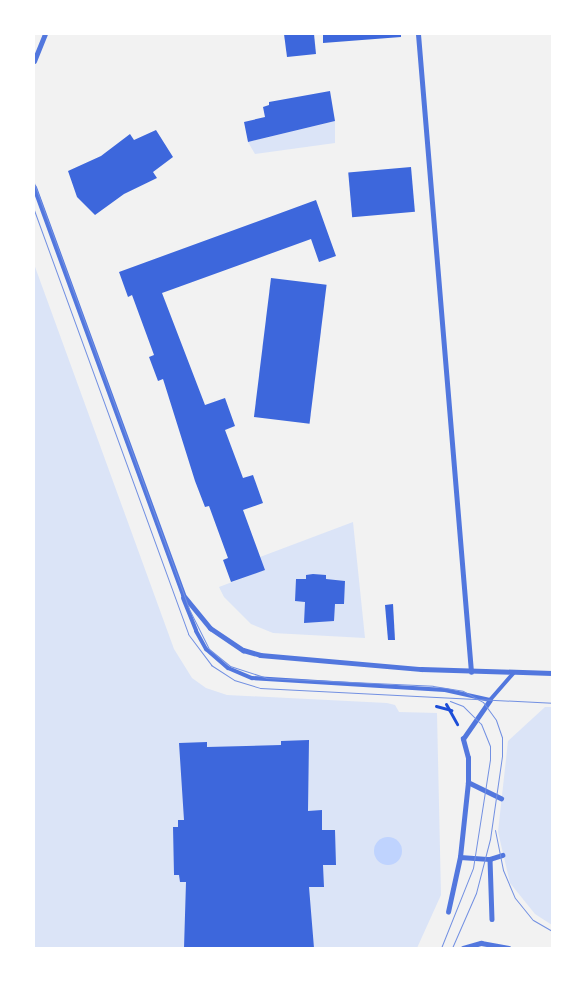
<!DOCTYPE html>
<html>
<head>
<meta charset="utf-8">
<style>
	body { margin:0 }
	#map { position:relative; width:586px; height:982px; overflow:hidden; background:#f2f2f2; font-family:"Roboto Condensed",sans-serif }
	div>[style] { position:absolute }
	.green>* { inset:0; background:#dbe4f7 }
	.water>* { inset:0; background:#bfd3fe }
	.round { border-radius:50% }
	.building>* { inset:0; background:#3d67dc; transform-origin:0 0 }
	.path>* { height:3px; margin:-1.5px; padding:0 1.5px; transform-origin:1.5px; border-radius:1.5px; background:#1d4ed8 }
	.service>* { height:4px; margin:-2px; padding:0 2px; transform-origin:2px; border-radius:2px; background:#5277de }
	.pedestrian>* { height:4.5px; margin:-2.25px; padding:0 2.25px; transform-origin:2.25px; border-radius:2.25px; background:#5277de }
	.minor>* { height:5px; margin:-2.5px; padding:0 2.5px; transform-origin:2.5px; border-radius:2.5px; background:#5277de }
	.tram>* { height:1px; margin:-0.5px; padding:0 0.5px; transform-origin:0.5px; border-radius:0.5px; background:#7290e2 }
	span { translate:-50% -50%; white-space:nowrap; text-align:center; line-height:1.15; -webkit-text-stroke:4px #fff; paint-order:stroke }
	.frame { position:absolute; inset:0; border:35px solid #fff; pointer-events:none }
</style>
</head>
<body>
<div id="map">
	<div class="green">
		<div style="clip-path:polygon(335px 121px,335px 143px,255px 154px,248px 142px)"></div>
		<div style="clip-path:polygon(34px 264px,174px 649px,192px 678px,206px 688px,227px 695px,387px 703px,395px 705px,399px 712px,437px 713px,441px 895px,417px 948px,34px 948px)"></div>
		<div style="clip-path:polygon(353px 522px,365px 638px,273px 633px,251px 624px,224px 597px,219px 587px,264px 570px,260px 557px)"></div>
		<div style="clip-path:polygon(545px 707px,552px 707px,552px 925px,535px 914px,510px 883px,498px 832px,508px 741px)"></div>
	</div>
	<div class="water">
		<div class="round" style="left:374px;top:837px;width:28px;height:28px"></div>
	</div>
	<div class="building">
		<div style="clip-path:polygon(284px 34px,314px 34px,316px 54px,287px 57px)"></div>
		<div style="clip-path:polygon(323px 34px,401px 34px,401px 37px,323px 43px)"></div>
		<div style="clip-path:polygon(330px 91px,335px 121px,248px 142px,244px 122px,265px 117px,263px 107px,269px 105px,269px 102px)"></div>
		<div style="clip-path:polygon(156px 130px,173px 157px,153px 172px,157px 178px,124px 194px,95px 215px,77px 197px,68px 171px,101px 156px,130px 134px,134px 140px)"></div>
		<div style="left:411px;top:167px;width:45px;height:63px;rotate:85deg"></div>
		<div style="clip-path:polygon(316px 200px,336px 256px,319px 262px,311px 239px,162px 293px,205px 405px,225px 398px,235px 426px,225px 430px,243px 478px,253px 475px,263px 503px,243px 510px,265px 570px,231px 582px,223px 560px,228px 558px,209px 506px,205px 507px,195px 481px,163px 379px,158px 381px,149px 357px,154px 355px,132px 295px,128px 297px,119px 272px)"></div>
		<div style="left:271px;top:278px;width:56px;height:140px;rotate:7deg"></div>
		<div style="clip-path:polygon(313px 574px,326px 575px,326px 579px,345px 581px,344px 604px,335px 604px,334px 621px,304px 623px,305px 602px,295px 601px,296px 579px,306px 579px,306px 575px)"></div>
		<div style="clip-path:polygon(393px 604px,395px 640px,388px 640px,385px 605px)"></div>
		<div style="clip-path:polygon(309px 740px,308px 811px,322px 810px,322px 830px,335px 830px,336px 865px,323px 865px,324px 887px,309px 887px,314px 948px,184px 948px,186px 882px,180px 882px,179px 875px,174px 875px,173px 827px,178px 827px,178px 820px,184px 820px,179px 743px,207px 742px,207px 747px,281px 745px,281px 741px)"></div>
	</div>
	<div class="path">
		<div style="left:446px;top:704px;width:23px;rotate:61deg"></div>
		<div style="left:436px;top:706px;width:16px;rotate:15deg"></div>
	</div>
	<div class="service">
		<div style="left:183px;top:598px;width:35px;rotate:68deg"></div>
		<div style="left:196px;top:631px;width:21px;rotate:61deg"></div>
		<div style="left:206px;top:649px;width:29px;rotate:41deg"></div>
		<div style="left:228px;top:668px;width:26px;rotate:23deg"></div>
		<div style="left:252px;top:678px;width:193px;rotate:3.6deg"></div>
		<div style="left:445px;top:690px;width:46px;rotate:12.5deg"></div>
		<div style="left:490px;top:700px;width:37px;rotate:-49deg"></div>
	</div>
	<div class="pedestrian">
		<div style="left:468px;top:782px;width:37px;rotate:26deg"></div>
		<div style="left:460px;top:857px;width:30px;rotate:4deg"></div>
		<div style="left:490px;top:859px;width:13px;rotate:-18deg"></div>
		<div style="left:490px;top:859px;width:60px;rotate:88.1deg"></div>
		<div style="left:448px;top:912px;width:56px;rotate:-77.7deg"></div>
		<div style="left:460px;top:857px;width:75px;rotate:-83.9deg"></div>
		<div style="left:468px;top:782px;width:24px;rotate:-90deg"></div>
		<div style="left:468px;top:758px;width:20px;rotate:-105deg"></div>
		<div style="left:463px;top:739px;width:47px;rotate:-55.3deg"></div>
	</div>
	<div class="minor">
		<div style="left:418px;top:34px;width:640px;rotate:85.25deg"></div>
		<div style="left:34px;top:61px;width:29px;rotate:-68deg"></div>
		<div style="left:34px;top:187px;width:434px;rotate:69.9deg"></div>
		<div style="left:183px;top:595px;width:43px;rotate:50.7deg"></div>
		<div style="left:210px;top:628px;width:40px;rotate:34deg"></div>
		<div style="left:243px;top:650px;width:18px;rotate:16deg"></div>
		<div style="left:260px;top:655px;width:162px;rotate:5deg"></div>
		<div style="left:421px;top:669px;width:131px;rotate:1.7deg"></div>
		<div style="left:463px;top:948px;width:19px;rotate:-16deg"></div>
		<div style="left:481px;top:943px;width:28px;rotate:10deg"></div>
	</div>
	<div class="tram">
		<div style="left:34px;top:183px;width:453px;rotate:70deg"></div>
		<div style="left:189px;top:609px;width:45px;rotate:63.4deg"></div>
		<div style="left:209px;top:649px;width:27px;rotate:39deg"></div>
		<div style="left:230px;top:666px;width:38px;rotate:18deg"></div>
		<div style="left:266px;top:678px;width:167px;rotate:2.7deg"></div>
		<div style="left:433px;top:686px;width:30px;rotate:9deg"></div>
		<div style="left:463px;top:691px;width:23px;rotate:29deg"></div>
		<div style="left:483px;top:702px;width:22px;rotate:54deg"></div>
		<div style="left:496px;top:720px;width:18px;rotate:71deg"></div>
		<div style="left:502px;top:737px;width:19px;rotate:90deg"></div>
		<div style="left:502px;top:756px;width:84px;rotate:98.2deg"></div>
		<div style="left:490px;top:839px;width:56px;rotate:104.5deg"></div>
		<div style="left:476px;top:893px;width:60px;rotate:113.6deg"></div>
		<div style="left:34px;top:210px;width:451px;rotate:70deg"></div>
		<div style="left:188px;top:634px;width:39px;rotate:53deg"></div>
		<div style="left:211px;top:665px;width:27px;rotate:33deg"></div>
		<div style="left:234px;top:680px;width:27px;rotate:17deg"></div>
		<div style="left:260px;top:688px;width:292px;rotate:2.9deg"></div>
		<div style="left:495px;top:830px;width:41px;rotate:78.7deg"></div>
		<div style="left:503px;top:870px;width:30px;rotate:67deg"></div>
		<div style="left:515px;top:898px;width:28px;rotate:51deg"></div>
		<div style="left:533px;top:920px;width:22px;rotate:30deg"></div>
		<div style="left:441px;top:948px;width:86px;rotate:-68.2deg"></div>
		<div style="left:473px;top:868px;width:110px;rotate:-81.1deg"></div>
		<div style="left:490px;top:759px;width:13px;rotate:-90deg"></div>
		<div style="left:490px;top:746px;width:24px;rotate:-112deg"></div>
		<div style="left:481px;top:724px;width:25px;rotate:-135deg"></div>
		<div style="left:463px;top:706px;width:14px;rotate:-159deg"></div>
	</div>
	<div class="frame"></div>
</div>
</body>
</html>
